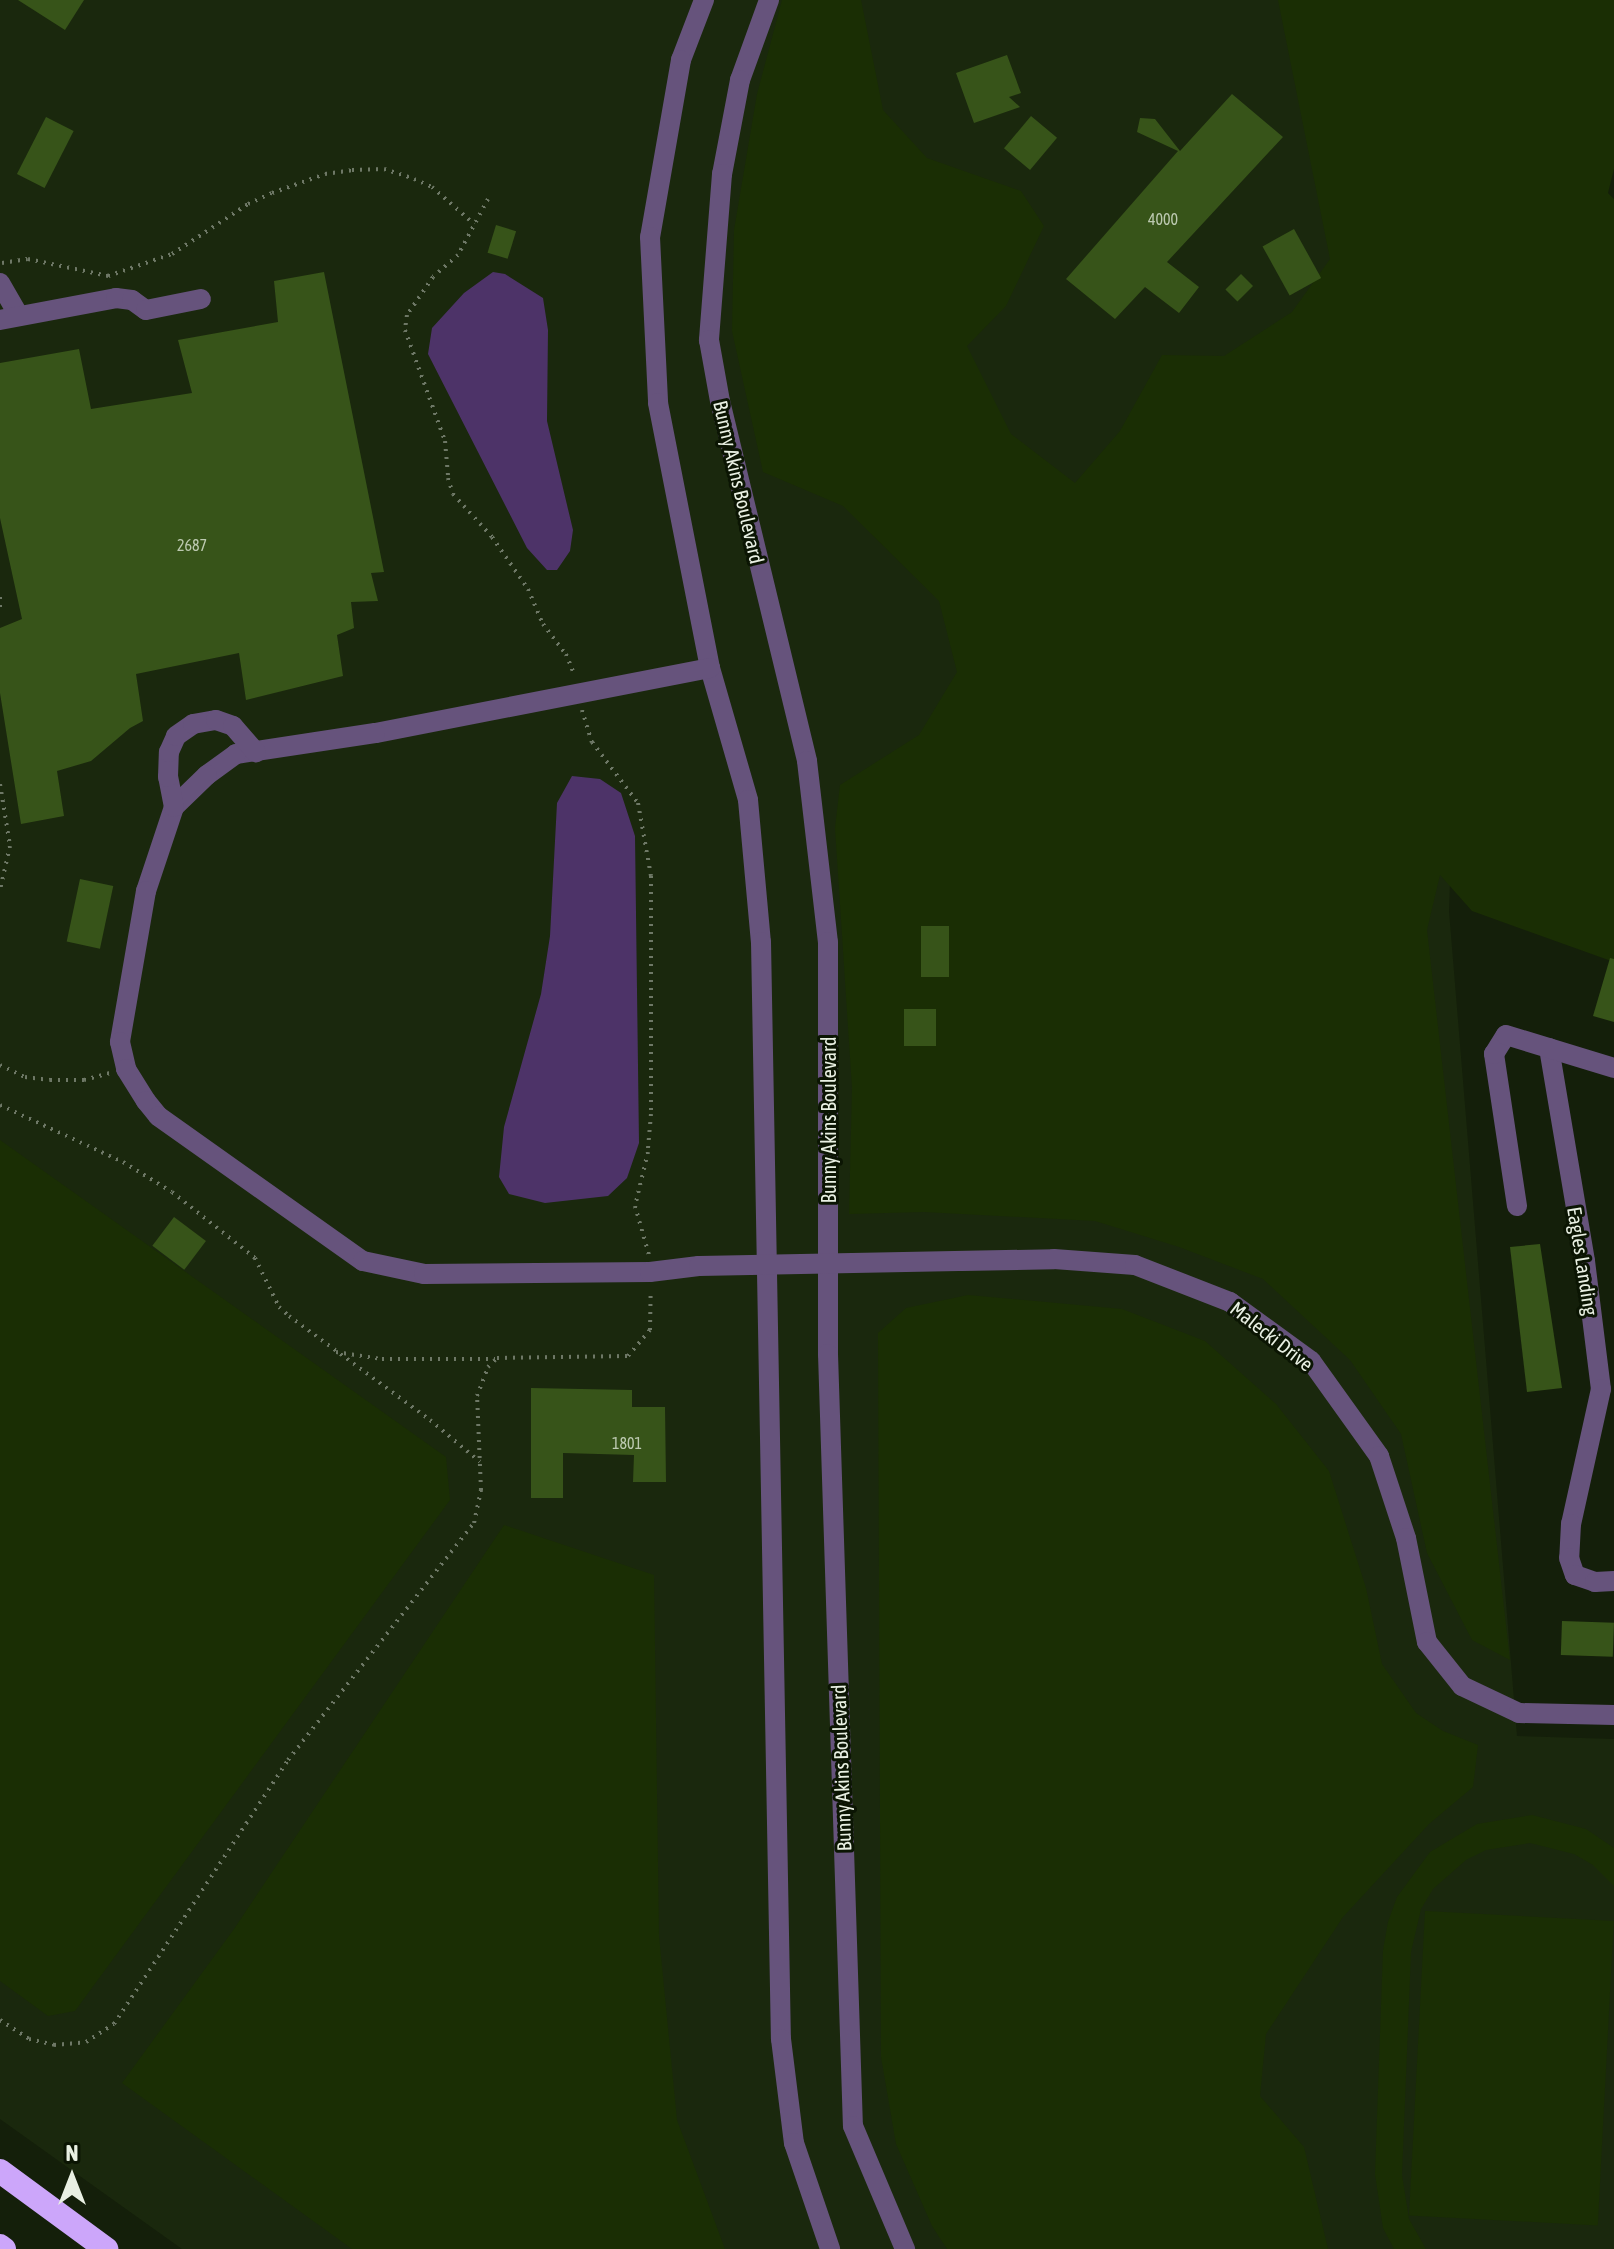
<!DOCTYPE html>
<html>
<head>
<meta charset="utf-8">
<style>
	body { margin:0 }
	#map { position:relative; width:1614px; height:2249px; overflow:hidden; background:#141f0a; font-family:"Asap Condensed",sans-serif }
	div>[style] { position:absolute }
	.built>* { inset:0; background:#1a280d }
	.green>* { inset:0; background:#1a2e04; transform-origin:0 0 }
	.water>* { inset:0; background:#4d3368 }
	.building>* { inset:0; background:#375419; transform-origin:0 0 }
	.path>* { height:4px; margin-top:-2px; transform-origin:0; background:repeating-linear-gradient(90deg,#6e7866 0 2px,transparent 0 8px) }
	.minor>* { height:20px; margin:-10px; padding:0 10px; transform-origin:10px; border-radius:10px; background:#66537c }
	.highway>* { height:24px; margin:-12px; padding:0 12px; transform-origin:12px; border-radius:12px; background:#cca6fa }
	span { translate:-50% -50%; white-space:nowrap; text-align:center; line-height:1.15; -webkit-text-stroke:6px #0b1503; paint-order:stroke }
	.number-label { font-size:16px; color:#bcc9b0 }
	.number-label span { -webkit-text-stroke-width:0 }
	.street-label { font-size:20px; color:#e9f0e3 }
	.north { position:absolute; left:32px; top:2137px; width:80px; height:80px; -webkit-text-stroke:6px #0b1503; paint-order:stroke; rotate:0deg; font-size:22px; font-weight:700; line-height:32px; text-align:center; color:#e9f0e3 }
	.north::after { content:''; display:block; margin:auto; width:28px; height:36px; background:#e9f0e3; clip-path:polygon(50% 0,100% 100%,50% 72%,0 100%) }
</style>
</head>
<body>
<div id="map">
	<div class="built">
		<div style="clip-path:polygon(0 0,1481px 0,1449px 911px,1517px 1736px,1614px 1739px,1614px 2249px,182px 2249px,0 2119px)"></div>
	</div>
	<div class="green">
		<div style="clip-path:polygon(782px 0,861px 0,883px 110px,927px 158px,1021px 191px,1044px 226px,1006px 306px,967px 346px,1011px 434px,1075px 483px,1120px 431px,1162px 355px,1224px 356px,1292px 312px,1330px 259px,1278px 0,1614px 0,1614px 169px,1608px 193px,1614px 199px,1614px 962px,1472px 911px,1440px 875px,1427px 930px,1510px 1660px,1472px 1640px,1427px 1553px,1401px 1434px,1350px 1360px,1263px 1279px,1179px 1247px,1095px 1221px,924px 1212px,849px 1214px,852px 1088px,835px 828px,840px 785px,919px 735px,957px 672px,939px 601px,843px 506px,763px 472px,732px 331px,734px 230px,757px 94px)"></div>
		<div style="clip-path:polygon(0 1140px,446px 1457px,450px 1500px,75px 2011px,48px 2016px,0 1981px)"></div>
		<div style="clip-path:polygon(968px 1295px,1122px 1309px,1205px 1341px,1276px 1404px,1329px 1471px,1366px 1588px,1382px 1664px,1416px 1713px,1443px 1731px,1478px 1745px,1473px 1787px,1429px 1824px,1343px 1917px,1266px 2034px,1260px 2096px,1304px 2147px,1328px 2249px,947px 2249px,932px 2226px,896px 2144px,881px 2057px,878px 1333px,906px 1308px)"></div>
		<div style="clip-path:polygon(504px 1525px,654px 1575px,659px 1936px,677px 2120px,725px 2249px,352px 2249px,122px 2083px,234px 1929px)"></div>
		<div style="clip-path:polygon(1532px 1815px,1586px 1829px,1614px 1848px,1614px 1886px,1593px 1865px,1574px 1854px,1530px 1843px,1486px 1850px,1466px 1860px,1433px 1889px,1421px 1909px,1411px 1952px,1402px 2175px,1409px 2219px,1426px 2249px,1394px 2249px,1383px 2228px,1375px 2174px,1383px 1950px,1388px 1922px,1397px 1897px,1430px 1852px,1477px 1824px)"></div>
		<div style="left:1425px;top:1911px;width:189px;height:305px;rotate:3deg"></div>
	</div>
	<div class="water">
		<div style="clip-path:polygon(493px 272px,505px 274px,543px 298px,548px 330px,547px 421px,573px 530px,570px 551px,557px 570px,547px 570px,527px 548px,428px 354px,432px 328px,464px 293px)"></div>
		<div style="clip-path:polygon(572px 776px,600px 779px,621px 793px,635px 836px,639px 1143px,627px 1178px,608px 1196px,545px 1203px,509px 1194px,499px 1177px,504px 1127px,541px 994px,550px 936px,557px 803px)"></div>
	</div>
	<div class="building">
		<div style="clip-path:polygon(18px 0,84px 0,65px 30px)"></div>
		<div style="clip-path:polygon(1007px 55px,1021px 93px,1009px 97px,1020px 107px,974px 123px,956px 73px)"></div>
		<div style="clip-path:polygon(1232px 94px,1283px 137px,1167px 262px,1199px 287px,1179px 313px,1145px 287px,1115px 319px,1066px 279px,1178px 151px,1137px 132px,1140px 118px,1155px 119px,1180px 151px)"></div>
		<div style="left:1031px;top:116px;width:34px;height:42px;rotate:40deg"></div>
		<div style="left:46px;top:117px;width:31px;height:64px;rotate:27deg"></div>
		<div style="left:496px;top:225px;width:21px;height:29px;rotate:17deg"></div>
		<div style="left:1294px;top:229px;width:56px;height:36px;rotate:61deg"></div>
		<div style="clip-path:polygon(324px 272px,384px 572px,371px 573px,378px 601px,351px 602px,354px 628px,337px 635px,343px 676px,246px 700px,239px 653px,136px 674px,143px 721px,130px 728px,91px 761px,57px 771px,64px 816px,21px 824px,0 693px,0 628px,22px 619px,0 518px,0 363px,79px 349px,91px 409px,192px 393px,178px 340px,278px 322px,274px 281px)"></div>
		<div style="left:1241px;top:274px;width:17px;height:22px;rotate:45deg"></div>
		<div style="left:80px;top:879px;width:34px;height:64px;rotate:12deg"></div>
		<div style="left:921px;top:926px;width:28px;height:51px"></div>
		<div style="clip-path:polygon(1610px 958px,1614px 959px,1614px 1022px,1593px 1016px)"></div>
		<div style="left:904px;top:1009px;width:32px;height:37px"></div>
		<div style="left:174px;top:1217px;width:40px;height:36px;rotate:37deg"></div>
		<div style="clip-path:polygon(1540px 1244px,1562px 1388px,1527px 1392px,1510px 1247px)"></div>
		<div style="clip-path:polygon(531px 1388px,632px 1390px,632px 1407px,665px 1407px,666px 1482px,633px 1482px,634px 1455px,563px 1453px,563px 1498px,531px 1498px)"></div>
		<div style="left:1562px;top:1621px;width:52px;height:34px;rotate:2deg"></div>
	</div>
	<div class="path">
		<div style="left:488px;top:199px;width:64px;rotate:118.2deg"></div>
		<div style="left:458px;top:255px;width:33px;rotate:139deg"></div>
		<div style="left:433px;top:277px;width:46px;rotate:124.4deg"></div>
		<div style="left:407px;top:315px;width:15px;rotate:98deg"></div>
		<div style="left:405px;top:330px;width:118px;rotate:70.2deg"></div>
		<div style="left:445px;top:441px;width:37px;rotate:85deg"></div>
		<div style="left:448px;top:478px;width:17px;rotate:73deg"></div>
		<div style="left:453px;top:494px;width:58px;rotate:47.8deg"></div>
		<div style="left:492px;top:537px;width:63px;rotate:55.3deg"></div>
		<div style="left:528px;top:589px;width:38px;rotate:67deg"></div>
		<div style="left:543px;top:624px;width:38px;rotate:53deg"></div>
		<div style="left:566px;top:654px;width:22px;rotate:68deg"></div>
		<div style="left:2px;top:263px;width:26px;rotate:-9deg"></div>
		<div style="left:28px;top:259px;width:82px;rotate:12deg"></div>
		<div style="left:108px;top:276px;width:68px;rotate:-19deg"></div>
		<div style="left:172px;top:254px;width:91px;rotate:-33.3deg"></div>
		<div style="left:248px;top:204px;width:26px;rotate:-25deg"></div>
		<div style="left:272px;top:193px;width:56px;rotate:-19.7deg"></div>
		<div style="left:325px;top:174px;width:27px;rotate:-8deg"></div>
		<div style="left:352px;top:170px;width:32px;rotate:-2deg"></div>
		<div style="left:384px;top:169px;width:32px;rotate:18deg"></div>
		<div style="left:414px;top:179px;width:20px;rotate:24deg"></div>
		<div style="left:432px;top:187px;width:56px;rotate:41.4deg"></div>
		<div style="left:0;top:597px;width:14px;rotate:90deg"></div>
		<div style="left:582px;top:710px;width:34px;rotate:73deg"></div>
		<div style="left:592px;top:742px;width:76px;rotate:53deg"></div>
		<div style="left:638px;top:803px;width:74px;rotate:79.9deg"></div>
		<div style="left:651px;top:876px;width:238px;rotate:90deg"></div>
		<div style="left:651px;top:1114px;width:38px;rotate:95deg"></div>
		<div style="left:648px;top:1152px;width:56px;rotate:103.5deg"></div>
		<div style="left:635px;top:1206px;width:51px;rotate:74.1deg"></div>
		<div style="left:0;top:784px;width:63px;rotate:80.8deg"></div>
		<div style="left:10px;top:846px;width:45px;rotate:102.8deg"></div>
		<div style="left:0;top:1065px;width:28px;rotate:26deg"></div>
		<div style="left:25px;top:1077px;width:25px;rotate:7deg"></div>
		<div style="left:50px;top:1080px;width:34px"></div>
		<div style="left:84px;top:1080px;width:27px;rotate:-15deg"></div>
		<div style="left:0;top:1105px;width:136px;rotate:24.9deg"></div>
		<div style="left:123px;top:1162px;width:57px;rotate:31.5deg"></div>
		<div style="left:172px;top:1192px;width:106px;rotate:38.5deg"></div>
		<div style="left:255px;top:1258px;width:55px;rotate:63.9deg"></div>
		<div style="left:279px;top:1307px;width:13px;rotate:42deg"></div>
		<div style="left:289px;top:1316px;width:175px;rotate:36.4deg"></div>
		<div style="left:430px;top:1420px;width:65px;rotate:40deg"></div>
		<div style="left:336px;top:1352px;width:47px;rotate:8.7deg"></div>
		<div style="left:382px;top:1359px;width:113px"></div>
		<div style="left:0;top:2020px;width:35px;rotate:33deg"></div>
		<div style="left:29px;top:2039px;width:26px;rotate:13deg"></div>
		<div style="left:54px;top:2045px;width:32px;rotate:-5deg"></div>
		<div style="left:86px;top:2042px;width:33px;rotate:-33deg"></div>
		<div style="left:114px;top:2024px;width:316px;rotate:-56.6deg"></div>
		<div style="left:288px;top:1760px;width:301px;rotate:-51.9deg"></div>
		<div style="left:474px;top:1523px;width:34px;rotate:-78deg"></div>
		<div style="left:481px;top:1490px;width:94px;rotate:-92.4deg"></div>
		<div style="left:477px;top:1396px;width:31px;rotate:-69deg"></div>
		<div style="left:488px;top:1367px;width:13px;rotate:-45deg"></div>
		<div style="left:497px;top:1358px;width:131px;rotate:-0.9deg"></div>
		<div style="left:628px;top:1356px;width:34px;rotate:-50deg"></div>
		<div style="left:650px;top:1330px;width:39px;rotate:-89deg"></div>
	</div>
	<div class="minor">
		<div style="left:704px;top:0;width:64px;rotate:111deg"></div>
		<div style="left:681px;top:60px;width:180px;rotate:99.9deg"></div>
		<div style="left:650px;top:237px;width:166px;rotate:87.2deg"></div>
		<div style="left:658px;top:403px;width:270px;rotate:78.9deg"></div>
		<div style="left:710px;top:668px;width:137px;rotate:73.9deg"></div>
		<div style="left:748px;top:800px;width:143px;rotate:84.8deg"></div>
		<div style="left:761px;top:942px;width:1097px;rotate:88.96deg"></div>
		<div style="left:781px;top:2039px;width:105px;rotate:82.9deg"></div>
		<div style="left:794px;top:2143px;width:112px;rotate:71.2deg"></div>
		<div style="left:769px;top:0;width:85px;rotate:109.9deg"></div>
		<div style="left:740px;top:80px;width:96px;rotate:100.8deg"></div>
		<div style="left:722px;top:174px;width:167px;rotate:94.5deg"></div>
		<div style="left:709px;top:340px;width:62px;rotate:79.8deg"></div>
		<div style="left:720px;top:401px;width:370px;rotate:76.4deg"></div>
		<div style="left:807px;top:761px;width:182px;rotate:83.4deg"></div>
		<div style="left:828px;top:942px;width:412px;rotate:90deg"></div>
		<div style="left:828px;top:1354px;width:772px;rotate:88.15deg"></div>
		<div style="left:853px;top:2126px;width:134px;rotate:67.1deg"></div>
		<div style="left:0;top:283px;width:38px;rotate:60deg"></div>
		<div style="left:0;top:320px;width:118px;rotate:-10.7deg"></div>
		<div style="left:116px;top:298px;width:16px;rotate:7deg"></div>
		<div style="left:132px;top:300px;width:17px;rotate:36deg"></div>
		<div style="left:146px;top:310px;width:56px;rotate:-11.3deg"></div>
		<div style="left:710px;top:668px;width:341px;rotate:169deg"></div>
		<div style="left:375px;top:733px;width:141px;rotate:171.4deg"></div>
		<div style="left:236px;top:754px;width:36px;rotate:144deg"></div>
		<div style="left:207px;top:775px;width:46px;rotate:135.9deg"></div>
		<div style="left:174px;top:807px;width:89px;rotate:108.4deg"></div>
		<div style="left:146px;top:891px;width:153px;rotate:99.8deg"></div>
		<div style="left:120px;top:1042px;width:28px;rotate:77deg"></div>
		<div style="left:126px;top:1069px;width:38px;rotate:58deg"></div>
		<div style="left:146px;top:1101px;width:19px;rotate:51deg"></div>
		<div style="left:158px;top:1116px;width:251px;rotate:35.3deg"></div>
		<div style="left:363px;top:1261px;width:62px;rotate:12deg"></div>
		<div style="left:424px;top:1274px;width:226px;rotate:-0.5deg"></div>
		<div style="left:650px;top:1272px;width:49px;rotate:-7deg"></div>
		<div style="left:699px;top:1266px;width:355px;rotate:-1.1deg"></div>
		<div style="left:1054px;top:1259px;width:81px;rotate:4.2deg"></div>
		<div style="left:1135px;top:1265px;width:102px;rotate:21.3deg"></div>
		<div style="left:1230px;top:1302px;width:100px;rotate:36.1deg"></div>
		<div style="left:1311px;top:1361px;width:117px;rotate:54.4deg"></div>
		<div style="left:1379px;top:1456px;width:86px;rotate:71.8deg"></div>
		<div style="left:1406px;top:1538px;width:106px;rotate:78.6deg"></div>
		<div style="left:1427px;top:1642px;width:56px;rotate:51.5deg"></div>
		<div style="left:1462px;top:1686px;width:63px;rotate:25.3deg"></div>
		<div style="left:1519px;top:1713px;width:95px;rotate:1.2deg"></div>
		<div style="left:174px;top:807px;width:31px;rotate:-101deg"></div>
		<div style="left:168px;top:777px;width:25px;rotate:-88deg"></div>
		<div style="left:169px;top:752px;width:17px;rotate:-66deg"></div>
		<div style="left:176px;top:736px;width:21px;rotate:-35deg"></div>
		<div style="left:193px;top:724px;width:23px;rotate:-10deg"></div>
		<div style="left:216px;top:720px;width:18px;rotate:19deg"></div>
		<div style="left:233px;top:726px;width:35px;rotate:49deg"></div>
		<div style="left:1549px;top:1048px;width:216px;rotate:80.4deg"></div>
		<div style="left:1585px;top:1261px;width:129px;rotate:82.9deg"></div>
		<div style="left:1601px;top:1389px;width:138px;rotate:102.5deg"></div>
		<div style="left:1571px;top:1524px;width:34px;rotate:93deg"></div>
		<div style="left:1569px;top:1558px;width:18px;rotate:71deg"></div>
		<div style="left:1575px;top:1575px;width:21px;rotate:19deg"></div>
		<div style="left:1595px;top:1582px;width:19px;rotate:-3deg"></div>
		<div style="left:1517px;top:1206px;width:154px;rotate:-98.6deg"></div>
		<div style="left:1494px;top:1054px;width:22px;rotate:-58deg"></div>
		<div style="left:1506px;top:1035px;width:113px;rotate:17deg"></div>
	</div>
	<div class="highway">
		<div style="left:0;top:2171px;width:132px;rotate:36.3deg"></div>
		<div style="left:0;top:2246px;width:5px;rotate:37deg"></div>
	</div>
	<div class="number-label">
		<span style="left:1163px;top:219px">4000</span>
		<span style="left:192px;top:545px">2687</span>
		<span style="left:627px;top:1443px">1801</span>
	</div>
	<div class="street-label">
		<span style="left:739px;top:482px;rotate:77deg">Bunny Akins Boulevard</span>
		<span style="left:828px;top:1120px;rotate:-90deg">Bunny Akins Boulevard</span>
		<span style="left:1583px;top:1261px;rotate:81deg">Eagles Landing</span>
		<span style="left:1272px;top:1336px;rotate:38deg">Malecki Drive</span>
		<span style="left:841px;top:1768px;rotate:-92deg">Bunny Akins Boulevard</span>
	</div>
	<div class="north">N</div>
</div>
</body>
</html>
